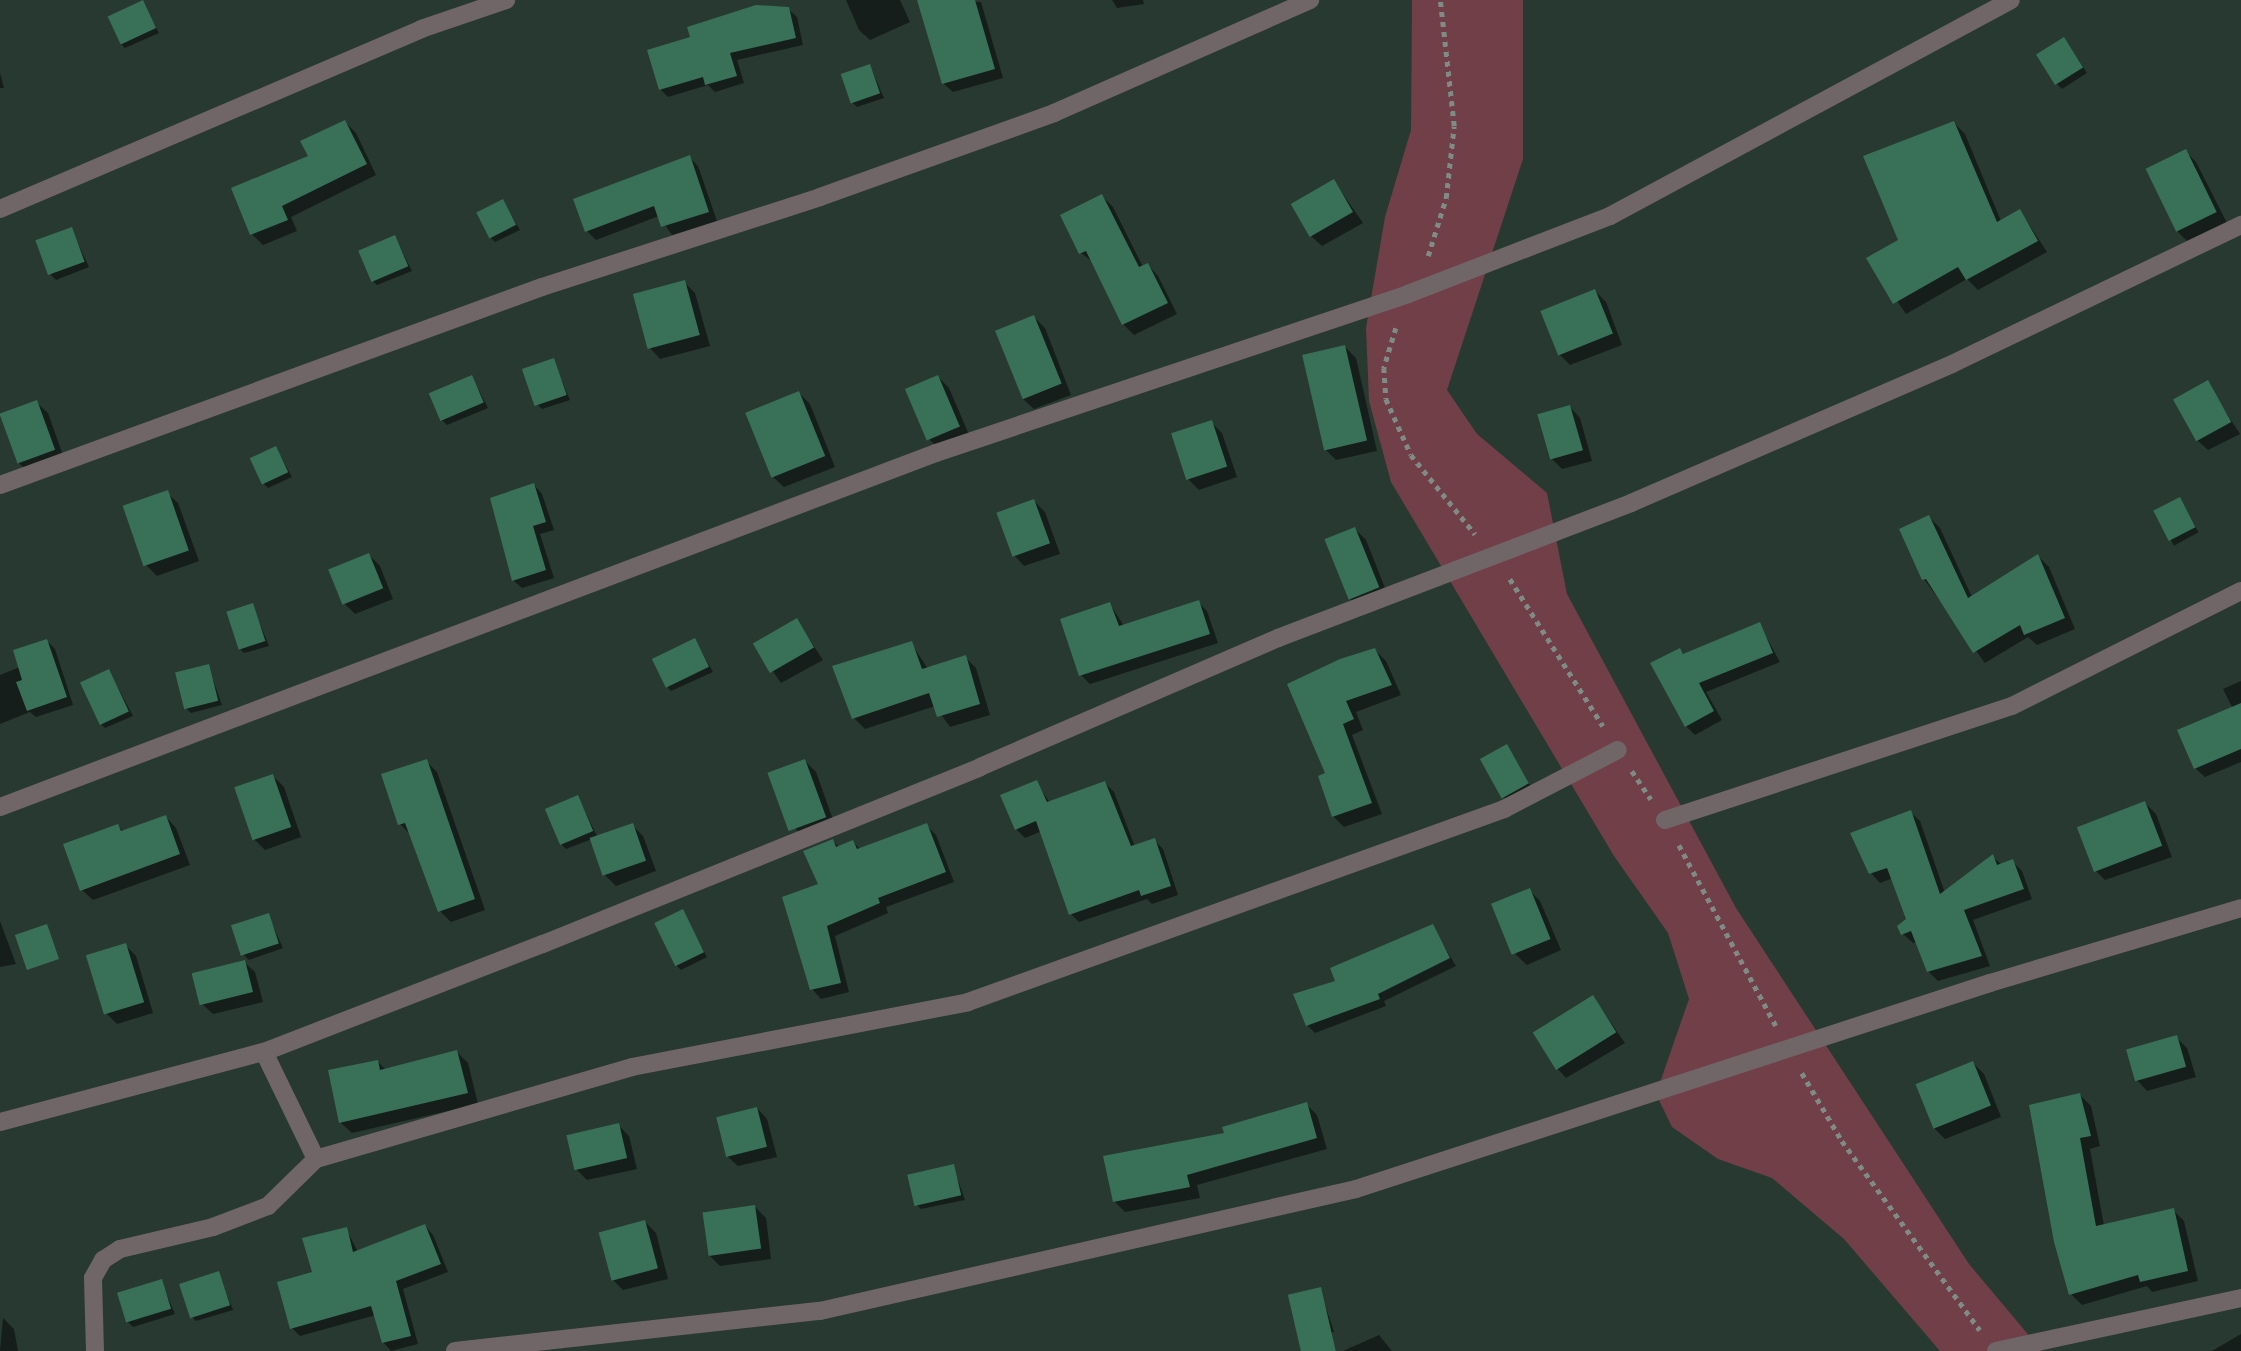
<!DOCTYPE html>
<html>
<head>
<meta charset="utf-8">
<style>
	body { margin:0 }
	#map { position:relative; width:2241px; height:1351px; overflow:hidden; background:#283931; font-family:Merriweather,serif }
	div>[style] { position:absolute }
	.green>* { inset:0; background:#713f48 }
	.shadow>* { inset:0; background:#0007; transform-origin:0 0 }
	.building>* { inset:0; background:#387158; transform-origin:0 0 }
	.path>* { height:4.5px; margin-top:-2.25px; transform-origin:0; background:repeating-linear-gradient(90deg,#7e8c85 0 5px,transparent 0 10px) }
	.minor>* { height:18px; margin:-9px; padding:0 9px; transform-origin:9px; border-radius:9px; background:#706668 }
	span { translate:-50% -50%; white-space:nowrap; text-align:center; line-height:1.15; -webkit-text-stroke:5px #1e2f27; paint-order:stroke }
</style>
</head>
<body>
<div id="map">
	<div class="green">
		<div style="clip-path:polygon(1412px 0,1523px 0,1523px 159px,1447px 390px,1477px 434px,1547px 493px,1567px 594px,1736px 908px,1969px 1264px,2042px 1351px,1940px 1351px,1844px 1239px,1772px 1178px,1718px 1159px,1672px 1127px,1656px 1094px,1689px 999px,1668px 933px,1614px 856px,1391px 482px,1369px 401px,1366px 328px,1385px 217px,1411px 130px)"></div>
	</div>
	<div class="shadow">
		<div style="clip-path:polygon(846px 0,900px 0,910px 22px,870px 40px,859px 30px)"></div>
		<div style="clip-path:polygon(941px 0,981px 2px,1003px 78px,953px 92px,943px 83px)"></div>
		<div style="clip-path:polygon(1112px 0,1143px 0,1144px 4px,1117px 8px)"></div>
		<div style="clip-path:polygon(143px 3px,159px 33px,125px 48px,120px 43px)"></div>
		<div style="clip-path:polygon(788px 9px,797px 17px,803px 45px,737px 60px,744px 83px,715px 92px,708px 85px,668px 97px,660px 89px)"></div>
		<div style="clip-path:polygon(2068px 44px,2087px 73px,2062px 89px,2057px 84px)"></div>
		<div style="clip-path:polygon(870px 66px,884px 98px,857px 107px,852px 102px)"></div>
		<div style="clip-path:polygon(0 73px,4px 88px,0 88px)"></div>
		<div style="clip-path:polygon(345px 122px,356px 133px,376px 175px,291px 217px,297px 231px,263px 245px,252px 234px,310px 157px)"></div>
		<div style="clip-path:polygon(1954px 123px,1965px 134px,2001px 221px,2020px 211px,2047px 252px,1978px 290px,1967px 279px,1906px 314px,1868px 258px,1900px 240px)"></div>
		<div style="clip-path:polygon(2185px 151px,2196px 162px,2227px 223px,2187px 241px,2176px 230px)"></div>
		<div style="clip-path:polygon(689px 157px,698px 166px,717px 221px,672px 235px,659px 216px,596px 240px,587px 231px)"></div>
		<div style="clip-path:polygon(1334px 181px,1363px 223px,1322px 246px,1311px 236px)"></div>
		<div style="clip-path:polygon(1102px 196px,1113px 207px,1143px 267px,1148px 265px,1158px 276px,1177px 314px,1134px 335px,1123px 324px,1094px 263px,1081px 253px)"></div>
		<div style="clip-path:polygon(503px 201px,520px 230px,495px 242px,490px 237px)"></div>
		<div style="clip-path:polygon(71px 229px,89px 267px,56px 280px,51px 275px)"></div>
		<div style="clip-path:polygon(395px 237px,412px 271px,377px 285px,372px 280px)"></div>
		<div style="clip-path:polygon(684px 282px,695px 293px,710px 346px,660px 359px,650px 348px)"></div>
		<div style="clip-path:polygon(1595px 291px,1606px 302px,1622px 345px,1570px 365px,1559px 354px)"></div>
		<div style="clip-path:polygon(1034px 317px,1045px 328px,1071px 395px,1034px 409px,1023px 399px)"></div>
		<div style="clip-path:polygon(1345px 347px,1356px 358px,1377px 451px,1336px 460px,1325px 449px)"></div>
		<div style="clip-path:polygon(553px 360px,570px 400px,542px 409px,537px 404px)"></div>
		<div style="clip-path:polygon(472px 377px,488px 408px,447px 425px,442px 420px)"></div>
		<div style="clip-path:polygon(938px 377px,949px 388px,970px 437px,940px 450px,929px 439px,907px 390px)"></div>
		<div style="clip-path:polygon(2207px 383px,2240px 434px,2208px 450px,2197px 440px)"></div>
		<div style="clip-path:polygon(799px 393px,810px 404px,835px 467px,784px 487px,773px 477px)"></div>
		<div style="clip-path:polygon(37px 403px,48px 413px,65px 461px,29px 473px,18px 462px)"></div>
		<div style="clip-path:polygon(1570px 407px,1580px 418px,1592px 461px,1562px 469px,1551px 458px)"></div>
		<div style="clip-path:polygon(1211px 422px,1222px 433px,1237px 477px,1199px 490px,1188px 479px)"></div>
		<div style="clip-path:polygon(276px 448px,292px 477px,268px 488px,263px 483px)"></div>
		<div style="clip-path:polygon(534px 485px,542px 494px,554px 530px,540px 534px,554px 578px,522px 588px,513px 580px,503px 546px)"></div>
		<div style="clip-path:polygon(167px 493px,178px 503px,199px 561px,157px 576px,146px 565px)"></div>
		<div style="left:2180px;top:499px;width:38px;height:28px;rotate:61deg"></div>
		<div style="clip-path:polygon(1034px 501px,1045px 512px,1060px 554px,1024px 566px,1014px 555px,998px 514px)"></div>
		<div style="clip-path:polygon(1929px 517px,1940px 528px,1972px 597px,2038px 556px,2049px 567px,2075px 629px,2037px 645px,2028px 637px,1985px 663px,1924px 579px)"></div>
		<div style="clip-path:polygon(1355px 529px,1366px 540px,1389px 598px,1360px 609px,1349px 598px)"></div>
		<div style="clip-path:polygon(369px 555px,380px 566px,393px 599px,355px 614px,344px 603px)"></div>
		<div style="clip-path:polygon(1198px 602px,1207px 611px,1218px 643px,1090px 684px,1081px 675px,1110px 604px,1124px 626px)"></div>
		<div style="clip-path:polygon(252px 605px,269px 646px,244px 653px,239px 648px)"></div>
		<div style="clip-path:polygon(797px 621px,823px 660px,781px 683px,754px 644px)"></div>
		<div style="clip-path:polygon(1759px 624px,1780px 662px,1706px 692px,1722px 720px,1695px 735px,1686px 726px,1680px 650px,1685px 655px)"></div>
		<div style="clip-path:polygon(695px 640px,713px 672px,671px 691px,666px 686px)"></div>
		<div style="clip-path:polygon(47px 641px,55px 649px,73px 705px,36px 717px,30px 712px,0 724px,0 675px,20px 667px)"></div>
		<div style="clip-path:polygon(911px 643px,928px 669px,965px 657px,976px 668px,990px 715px,950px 727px,935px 706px,865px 729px,854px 718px)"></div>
		<div style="clip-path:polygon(1375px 650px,1386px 661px,1401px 695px,1356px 712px,1363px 730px,1352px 735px,1382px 814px,1344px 827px,1333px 816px,1327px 774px,1289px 685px)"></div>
		<div style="clip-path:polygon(208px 666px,222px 705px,191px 713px,186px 708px)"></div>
		<div style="clip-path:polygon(109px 671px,133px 716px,105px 728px,100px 723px)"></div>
		<div style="clip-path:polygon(2241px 681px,2241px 762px,2205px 777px,2195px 768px,2233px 709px,2223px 689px)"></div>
		<div style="clip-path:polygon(1507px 747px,1532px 789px,1508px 801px,1503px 796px)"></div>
		<div style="clip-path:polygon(426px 761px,437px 772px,485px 910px,451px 922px,440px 911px,411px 835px,400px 824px)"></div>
		<div style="clip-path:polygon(805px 761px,816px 772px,836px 828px,807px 840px,796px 829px)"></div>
		<div style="clip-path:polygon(273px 776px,284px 787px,301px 837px,265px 850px,254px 839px)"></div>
		<div style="clip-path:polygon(1036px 782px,1050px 803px,1105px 783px,1114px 792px,1135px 847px,1154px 840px,1163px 849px,1178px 895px,1152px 904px,1147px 899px,1079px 922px,1071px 914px,1042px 831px,1025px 838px,1016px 829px)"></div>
		<div style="clip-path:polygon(578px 797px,598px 838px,632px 825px,643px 836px,656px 871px,616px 886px,605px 875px,592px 839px,566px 849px,561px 844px)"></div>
		<div style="clip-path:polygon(2145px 803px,2156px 814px,2172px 857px,2105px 880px,2094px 869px)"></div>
		<div style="clip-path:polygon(1910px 812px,1920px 821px,1945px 893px,1993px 857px,2002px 865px,2012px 861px,2022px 871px,2032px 899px,1973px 920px,1990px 966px,1938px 981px,1928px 971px,1917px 942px,1913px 943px,1903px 934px,1909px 919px,1893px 878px,1880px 883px,1871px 873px)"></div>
		<div style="clip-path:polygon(166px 817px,176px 828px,190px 865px,93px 900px,82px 890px,118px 826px,124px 832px)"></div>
		<div style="clip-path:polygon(926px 825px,936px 835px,954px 882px,886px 907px,888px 913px,835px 936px,849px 992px,821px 999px,812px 989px,820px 885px,833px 841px,839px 847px,853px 842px,861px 850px)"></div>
		<div style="clip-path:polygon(1529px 890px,1540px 901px,1561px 950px,1527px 965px,1516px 955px)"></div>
		<div style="clip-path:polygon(682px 911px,707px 957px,681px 970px,676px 965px)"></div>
		<div style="clip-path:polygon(268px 915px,283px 948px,249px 960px,244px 955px)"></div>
		<div style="clip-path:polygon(0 921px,16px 964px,0 967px)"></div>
		<div style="clip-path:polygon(1432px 926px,1456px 966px,1384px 1001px,1386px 1006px,1315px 1033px,1307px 1025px,1337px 982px)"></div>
		<div style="clip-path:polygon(125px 945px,136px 956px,153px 1013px,117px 1024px,106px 1013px)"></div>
		<div style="clip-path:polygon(244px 962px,255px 972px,263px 1002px,213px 1014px,202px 1004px,194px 974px)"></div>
		<div style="clip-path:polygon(1593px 997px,1625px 1043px,1566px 1078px,1556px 1067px)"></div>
		<div style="clip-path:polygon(2176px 1037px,2187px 1048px,2196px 1077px,2147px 1091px,2137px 1080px)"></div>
		<div style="clip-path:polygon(457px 1052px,468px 1063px,478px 1104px,352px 1133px,341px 1123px,330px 1071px,378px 1062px,386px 1070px)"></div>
		<div style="clip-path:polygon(1973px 1063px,1984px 1074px,2001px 1117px,1945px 1139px,1934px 1128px)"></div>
		<div style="clip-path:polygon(2080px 1095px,2091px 1106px,2100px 1146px,2090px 1149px,2104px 1226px,2173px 1210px,2184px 1221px,2198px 1281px,2152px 1292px,2147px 1286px,2082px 1305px,2071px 1294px)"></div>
		<div style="clip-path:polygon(1306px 1104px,1317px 1115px,1327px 1149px,1197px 1185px,1200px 1198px,1125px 1212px,1114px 1201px,1227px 1134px)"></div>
		<div style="clip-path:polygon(757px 1108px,767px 1119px,777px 1157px,738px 1166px,727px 1156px)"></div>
		<div style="clip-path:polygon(618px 1125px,629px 1136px,637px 1169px,587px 1180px,576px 1169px)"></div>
		<div style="clip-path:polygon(953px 1166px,965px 1200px,921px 1209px,916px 1204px)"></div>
		<div style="clip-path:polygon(755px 1207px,766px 1218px,771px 1259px,720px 1266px,709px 1255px)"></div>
		<div style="clip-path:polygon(645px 1222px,656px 1233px,668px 1279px,623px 1290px,612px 1279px)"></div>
		<div style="clip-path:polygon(425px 1226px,433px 1235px,448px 1272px,403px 1289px,418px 1344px,391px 1351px,383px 1342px,376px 1315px,300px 1336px,292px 1328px,314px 1273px,346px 1229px,358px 1252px)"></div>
		<div style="clip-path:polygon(218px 1273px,233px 1310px,196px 1321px,191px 1316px)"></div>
		<div style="clip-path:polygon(161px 1281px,175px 1314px,133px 1327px,128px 1322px)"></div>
		<div style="clip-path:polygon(1320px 1289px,1334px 1332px,1304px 1339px)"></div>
		<div style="clip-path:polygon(3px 1318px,14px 1329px,18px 1351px,0 1351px)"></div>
		<div style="clip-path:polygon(2241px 1334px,2241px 1351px,2212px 1351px)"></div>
		<div style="clip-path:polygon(1379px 1335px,1392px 1351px,1343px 1351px)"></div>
	</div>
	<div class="building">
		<div style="left:143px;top:0;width:31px;height:39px;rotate:65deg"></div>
		<div style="clip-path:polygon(917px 0,975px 0,995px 69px,942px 84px)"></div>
		<div style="clip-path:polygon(756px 5px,789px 7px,796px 38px,730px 53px,737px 76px,705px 85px,703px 77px,659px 90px,647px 50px,690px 37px,687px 27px)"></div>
		<div style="left:2064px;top:37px;width:36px;height:33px;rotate:58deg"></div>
		<div style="left:870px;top:64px;width:31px;height:31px;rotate:71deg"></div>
		<div style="clip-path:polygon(345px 120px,367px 164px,282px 206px,288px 220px,250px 235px,231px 188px,308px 156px,300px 141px)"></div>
		<div style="clip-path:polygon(1954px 121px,1997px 222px,2020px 209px,2038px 241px,1966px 280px,1958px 267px,1893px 304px,1866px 258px,1898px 240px,1863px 156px)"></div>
		<div style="left:2186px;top:149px;width:70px;height:45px;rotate:64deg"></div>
		<div style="clip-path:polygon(690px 155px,709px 212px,661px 227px,654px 206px,585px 232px,573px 199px)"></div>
		<div style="left:1334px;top:179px;width:38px;height:50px;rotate:60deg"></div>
		<div style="clip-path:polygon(1102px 194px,1139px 267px,1148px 263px,1168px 303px,1122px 325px,1086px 251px,1079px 254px,1060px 215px)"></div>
		<div style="left:503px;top:199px;width:29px;height:30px;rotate:63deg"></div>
		<div style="left:72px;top:227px;width:37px;height:39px;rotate:70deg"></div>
		<div style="left:395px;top:235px;width:34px;height:40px;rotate:67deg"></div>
		<div style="left:685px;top:280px;width:57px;height:54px;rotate:75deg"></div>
		<div style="left:1595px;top:289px;width:48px;height:59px;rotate:68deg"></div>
		<div style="left:1034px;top:315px;width:74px;height:42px;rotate:68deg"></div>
		<div style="left:1345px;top:345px;width:98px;height:44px;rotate:77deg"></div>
		<div style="left:554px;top:358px;width:39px;height:34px;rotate:71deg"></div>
		<div style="left:472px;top:375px;width:30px;height:47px;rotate:67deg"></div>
		<div style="left:938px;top:375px;width:56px;height:36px;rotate:67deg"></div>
		<div style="left:2208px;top:380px;width:48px;height:40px;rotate:61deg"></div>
		<div style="left:799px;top:391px;width:70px;height:58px;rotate:68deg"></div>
		<div style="left:37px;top:400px;width:53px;height:40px;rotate:70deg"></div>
		<div style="left:1570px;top:405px;width:47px;height:34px;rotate:74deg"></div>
		<div style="left:1212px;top:420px;width:49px;height:43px;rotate:72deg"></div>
		<div style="left:276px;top:446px;width:29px;height:29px;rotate:65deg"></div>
		<div style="clip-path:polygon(534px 483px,546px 522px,533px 526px,546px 570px,512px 581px,490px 498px)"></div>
		<div style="left:168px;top:490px;width:64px;height:48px;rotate:71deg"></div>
		<div style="left:2180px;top:497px;width:34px;height:30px;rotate:63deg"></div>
		<div style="left:1034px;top:499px;width:47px;height:40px;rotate:70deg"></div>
		<div style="clip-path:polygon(1929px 515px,1968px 598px,2038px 554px,2065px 618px,2024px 635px,2020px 625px,1973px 653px,1926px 579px,1922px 580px,1899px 529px)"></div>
		<div style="left:1355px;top:527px;width:65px;height:33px;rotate:68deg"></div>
		<div style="left:369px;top:553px;width:38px;height:44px;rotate:68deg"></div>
		<div style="clip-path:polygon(1199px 600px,1210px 634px,1079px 676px,1060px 619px,1110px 602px,1119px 626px)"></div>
		<div style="left:253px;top:603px;width:40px;height:28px;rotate:72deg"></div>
		<div style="left:797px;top:618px;width:34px;height:51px;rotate:60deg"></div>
		<div style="clip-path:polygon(1760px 622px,1773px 653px,1699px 683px,1714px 711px,1685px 727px,1650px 663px,1680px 648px,1683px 654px)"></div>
		<div style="left:695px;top:638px;width:32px;height:48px;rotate:64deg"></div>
		<div style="clip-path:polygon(47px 639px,67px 697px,27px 711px,16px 682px,22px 680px,13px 650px)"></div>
		<div style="clip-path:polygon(912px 641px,922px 669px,966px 655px,980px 704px,937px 717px,929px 693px,852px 719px,832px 666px)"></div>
		<div style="clip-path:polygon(1375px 648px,1392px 685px,1346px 701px,1354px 719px,1343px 724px,1372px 803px,1332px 817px,1318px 776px,1325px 773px,1287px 684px,1340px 659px)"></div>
		<div style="left:209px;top:664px;width:38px;height:35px;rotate:76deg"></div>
		<div style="left:109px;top:669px;width:47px;height:32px;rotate:65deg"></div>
		<div style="clip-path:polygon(2241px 703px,2241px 749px,2194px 769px,2177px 730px)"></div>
		<div style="left:1507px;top:744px;width:45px;height:31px;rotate:61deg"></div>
		<div style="clip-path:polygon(427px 759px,475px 899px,438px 912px,405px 823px,398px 825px,381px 774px)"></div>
		<div style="left:805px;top:759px;width:62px;height:40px;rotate:70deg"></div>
		<div style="left:273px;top:774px;width:56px;height:41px;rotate:71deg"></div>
		<div style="clip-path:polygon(1037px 780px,1047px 802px,1105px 781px,1131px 846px,1155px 838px,1171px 886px,1141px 896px,1139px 890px,1069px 915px,1036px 821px,1015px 830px,1000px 795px)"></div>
		<div style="left:578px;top:795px;width:39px;height:36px;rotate:67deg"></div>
		<div style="left:2145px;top:801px;width:48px;height:73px;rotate:69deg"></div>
		<div style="clip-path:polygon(1911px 810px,1940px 894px,1993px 854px,1997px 865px,2013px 859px,2024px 889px,1964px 910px,1982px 956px,1927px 972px,1911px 931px,1901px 935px,1897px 926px,1906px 919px,1887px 868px,1869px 874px,1850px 833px)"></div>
		<div style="clip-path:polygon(166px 815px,180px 854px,80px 891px,63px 844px,118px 824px,121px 831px)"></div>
		<div style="left:633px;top:823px;width:40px;height:46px;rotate:71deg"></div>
		<div style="clip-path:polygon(927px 823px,946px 872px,878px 898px,880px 903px,827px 926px,841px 983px,810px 990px,782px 897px,818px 884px,803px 851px,833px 839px,836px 847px,853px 840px,857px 849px)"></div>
		<div style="left:1530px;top:888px;width:55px;height:42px;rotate:68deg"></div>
		<div style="left:683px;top:909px;width:48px;height:32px;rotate:64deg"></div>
		<div style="left:269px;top:913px;width:32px;height:40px;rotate:72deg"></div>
		<div style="left:47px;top:924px;width:37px;height:34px;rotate:71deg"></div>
		<div style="clip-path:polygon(1433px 924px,1450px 958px,1378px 994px,1380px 999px,1306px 1026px,1293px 994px,1335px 981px,1330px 968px)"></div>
		<div style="left:126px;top:943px;width:62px;height:42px;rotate:73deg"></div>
		<div style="left:245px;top:960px;width:33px;height:55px;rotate:76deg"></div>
		<div style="left:1593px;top:995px;width:44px;height:71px;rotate:58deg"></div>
		<div style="left:2177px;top:1035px;width:33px;height:53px;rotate:74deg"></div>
		<div style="clip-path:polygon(457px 1050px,468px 1093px,339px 1123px,328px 1070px,378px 1060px,380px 1070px)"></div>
		<div style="left:1973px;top:1061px;width:48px;height:62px;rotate:68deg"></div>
		<div style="clip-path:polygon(2080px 1093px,2091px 1136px,2080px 1138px,2096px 1226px,2174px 1208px,2188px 1271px,2140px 1282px,2138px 1275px,2069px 1295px,2054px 1242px,2029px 1105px)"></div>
		<div style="clip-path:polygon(1307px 1102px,1317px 1138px,1187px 1175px,1190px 1187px,1113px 1202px,1103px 1156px,1224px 1133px,1222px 1127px)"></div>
		<div style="left:757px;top:1107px;width:41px;height:42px;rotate:76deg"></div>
		<div style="left:619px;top:1123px;width:36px;height:54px;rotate:77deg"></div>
		<div style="left:954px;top:1164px;width:32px;height:48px;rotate:77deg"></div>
		<div style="left:755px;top:1205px;width:44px;height:53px;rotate:82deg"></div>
		<div style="left:645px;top:1220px;width:50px;height:48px;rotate:75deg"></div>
		<div style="clip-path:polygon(425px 1224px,441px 1264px,396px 1281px,411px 1336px,382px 1343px,371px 1306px,290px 1329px,277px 1282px,312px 1272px,302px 1238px,347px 1227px,353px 1252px)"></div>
		<div style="left:219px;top:1271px;width:36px;height:42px;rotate:72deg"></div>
		<div style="left:162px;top:1279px;width:31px;height:47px;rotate:73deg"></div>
		<div style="left:1321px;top:1287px;width:66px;height:34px;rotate:77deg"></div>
	</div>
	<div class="path">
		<div style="left:1428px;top:256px;width:61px;rotate:-72.8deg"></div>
		<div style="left:1446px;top:198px;width:72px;rotate:-83.7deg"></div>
		<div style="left:1454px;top:126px;width:127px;rotate:-96.3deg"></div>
		<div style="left:1396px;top:328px;width:42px;rotate:106.7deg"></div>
		<div style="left:1384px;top:368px;width:31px;rotate:86deg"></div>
		<div style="left:1386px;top:399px;width:61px;rotate:65.9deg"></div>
		<div style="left:1411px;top:455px;width:102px;rotate:51deg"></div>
		<div style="left:1510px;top:579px;width:174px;rotate:57.7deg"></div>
		<div style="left:1632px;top:771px;width:34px;rotate:56deg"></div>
		<div style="left:1679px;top:845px;width:205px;rotate:61.8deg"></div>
		<div style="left:1802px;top:1073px;width:79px;rotate:59.5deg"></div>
		<div style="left:1842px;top:1141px;width:234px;rotate:53.9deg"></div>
	</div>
	<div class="minor">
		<div style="left:0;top:209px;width:458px;rotate:-23.1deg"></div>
		<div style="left:421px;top:29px;width:90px;rotate:-18.8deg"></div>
		<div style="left:0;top:485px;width:577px;rotate:-20.07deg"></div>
		<div style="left:542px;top:287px;width:292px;rotate:-17.9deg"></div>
		<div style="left:820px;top:197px;width:249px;rotate:-19.7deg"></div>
		<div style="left:1054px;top:113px;width:280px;rotate:-23.8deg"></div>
		<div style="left:0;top:807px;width:1001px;rotate:-20.72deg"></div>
		<div style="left:936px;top:453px;width:498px;rotate:-18.6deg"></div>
		<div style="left:1408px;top:294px;width:217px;rotate:-21.1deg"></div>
		<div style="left:1610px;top:216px;width:455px;rotate:-28.3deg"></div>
		<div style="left:1665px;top:820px;width:365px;rotate:-18.2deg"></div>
		<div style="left:2012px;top:706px;width:256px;rotate:-26.7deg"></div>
		<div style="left:264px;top:1052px;width:119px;rotate:64.1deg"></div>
		<div style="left:0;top:1122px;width:273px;rotate:-14.9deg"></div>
		<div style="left:264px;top:1052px;width:299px;rotate:-21.2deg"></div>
		<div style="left:543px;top:944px;width:471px;rotate:-22deg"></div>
		<div style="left:980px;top:767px;width:325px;rotate:-23.4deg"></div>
		<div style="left:1278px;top:638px;width:378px;rotate:-20.9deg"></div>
		<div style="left:1631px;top:503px;width:350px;rotate:-23.4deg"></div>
		<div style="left:1952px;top:364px;width:321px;rotate:-25.7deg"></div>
		<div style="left:95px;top:1351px;width:73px;rotate:-91.6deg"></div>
		<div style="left:93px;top:1278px;width:21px;rotate:-61deg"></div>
		<div style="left:103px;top:1260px;width:20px;rotate:-33deg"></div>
		<div style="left:120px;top:1249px;width:96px;rotate:-13.3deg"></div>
		<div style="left:213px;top:1227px;width:59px;rotate:-20.9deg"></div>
		<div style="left:268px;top:1206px;width:67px;rotate:-44.4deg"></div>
		<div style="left:316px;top:1159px;width:329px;rotate:-16.2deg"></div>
		<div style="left:632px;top:1067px;width:342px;rotate:-10.9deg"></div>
		<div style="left:968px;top:1002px;width:570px;rotate:-19.8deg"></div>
		<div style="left:1504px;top:809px;width:128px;rotate:-27.4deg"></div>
		<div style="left:455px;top:1351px;width:367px;rotate:-6.3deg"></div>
		<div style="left:820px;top:1311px;width:550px;rotate:-12.82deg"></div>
		<div style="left:1356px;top:1189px;width:667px;rotate:-18deg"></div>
		<div style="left:1990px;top:983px;width:262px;rotate:-16.6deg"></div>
		<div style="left:1996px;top:1351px;width:251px;rotate:-12.2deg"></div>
	</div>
</div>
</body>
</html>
